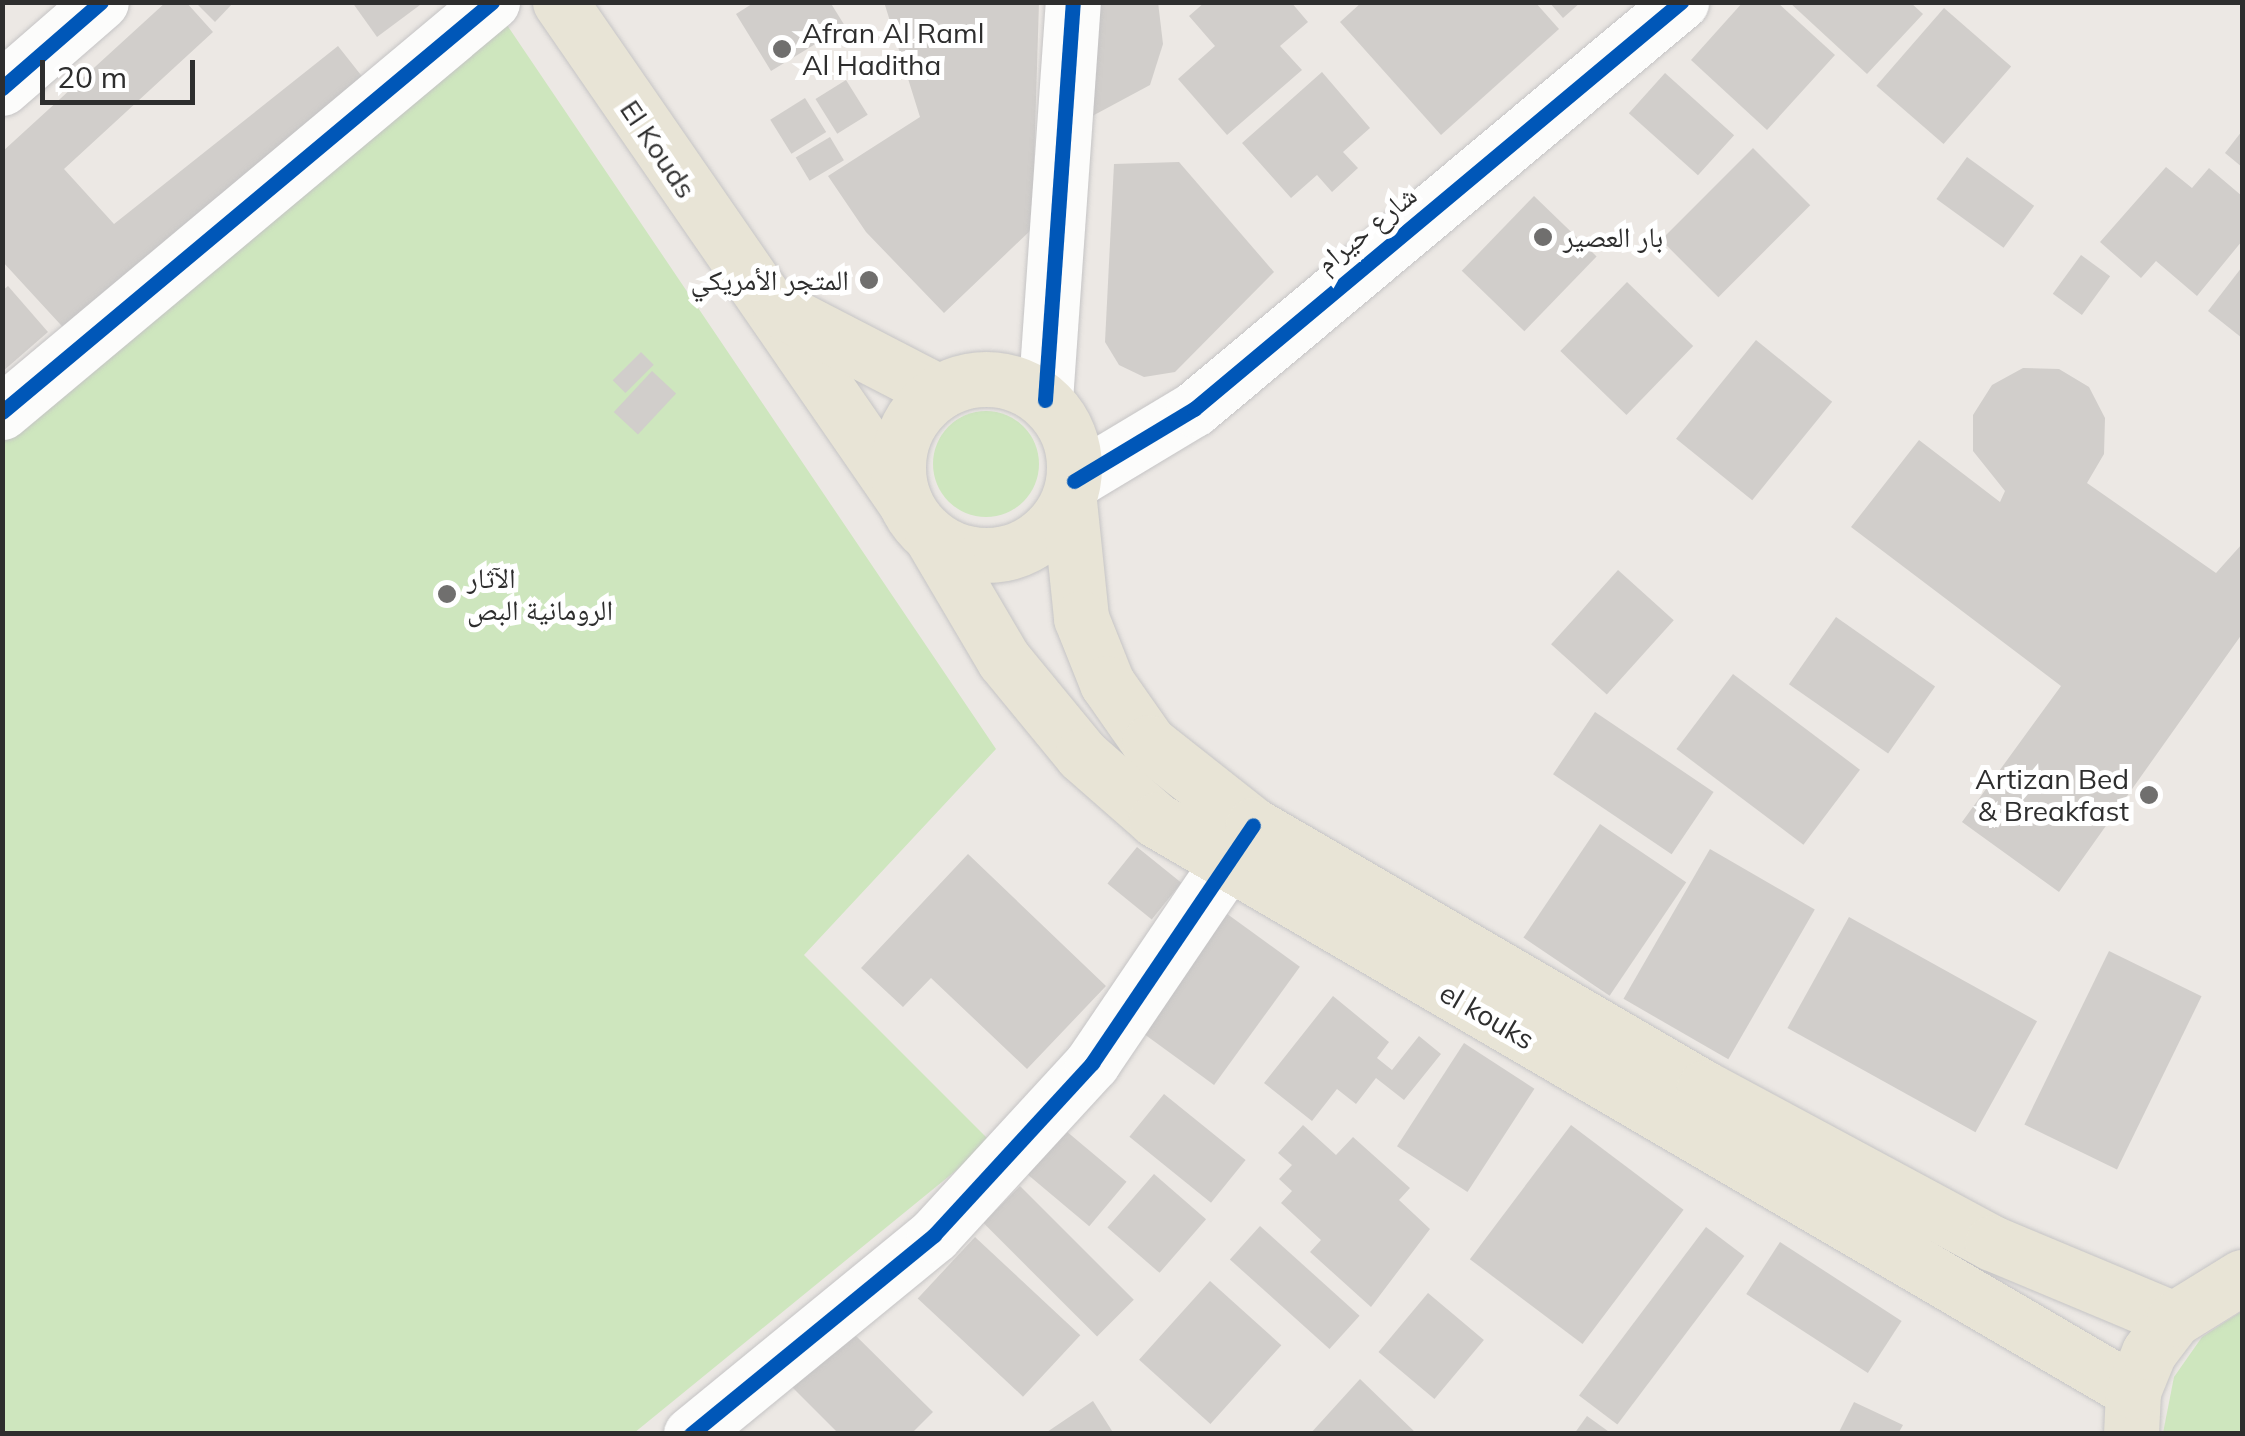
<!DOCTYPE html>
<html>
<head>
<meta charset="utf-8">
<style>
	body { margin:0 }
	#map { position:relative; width:2245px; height:1436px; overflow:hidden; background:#ece8e4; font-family:Mulish,"Noto Naskh Arabic",sans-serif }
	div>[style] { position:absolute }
	.green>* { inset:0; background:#cee6be }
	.round { border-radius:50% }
	.building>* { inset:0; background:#d1cecb; transform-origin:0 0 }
	.roads { filter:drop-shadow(0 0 2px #c5c4c5) drop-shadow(0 0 2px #c5c4c5) }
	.minor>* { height:55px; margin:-27.5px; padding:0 27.5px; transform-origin:27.5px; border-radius:27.5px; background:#fcfcfb }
	.major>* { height:55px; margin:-27.5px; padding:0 27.5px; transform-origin:27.5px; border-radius:27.5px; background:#e8e4d6 }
	.major>.ring { margin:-27.5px; padding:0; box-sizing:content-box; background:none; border:55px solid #e8e4d6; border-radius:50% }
	.cycleway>* { height:15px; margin:-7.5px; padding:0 7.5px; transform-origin:7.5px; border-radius:7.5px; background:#0057b8 }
	.dots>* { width:28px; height:28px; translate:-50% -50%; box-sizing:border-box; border:5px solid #fff; border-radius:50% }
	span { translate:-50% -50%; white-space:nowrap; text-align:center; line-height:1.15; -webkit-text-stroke:10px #fff; paint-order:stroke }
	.poi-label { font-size:28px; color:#2e2e2e }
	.left { translate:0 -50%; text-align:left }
	.right { translate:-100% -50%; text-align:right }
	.street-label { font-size:28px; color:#2e2e2e }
	.frame { position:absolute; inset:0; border:5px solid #2e2e2e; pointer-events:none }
	.scale { position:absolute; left:40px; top:60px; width:155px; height:45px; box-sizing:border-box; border:5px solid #2e2e2e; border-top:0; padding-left:12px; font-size:30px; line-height:35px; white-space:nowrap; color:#2e2e2e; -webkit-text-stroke:8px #fff; paint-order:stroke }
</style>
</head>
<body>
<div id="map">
	<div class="green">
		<div style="clip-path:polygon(503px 19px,996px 749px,804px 955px,991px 1142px,634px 1433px,3px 1434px,3px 438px)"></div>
		<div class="round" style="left:933px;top:411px;width:106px;height:106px"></div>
		<div style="clip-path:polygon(2242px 1311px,2242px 1433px,2163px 1433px,2174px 1377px,2202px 1337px)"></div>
	</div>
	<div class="building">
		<div style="clip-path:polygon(166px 2px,186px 2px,213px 32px,64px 169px,114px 224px,338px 46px,372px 89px,71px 336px,2px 261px,2px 152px)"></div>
		<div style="clip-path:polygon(195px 2px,234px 2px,215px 22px)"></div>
		<div style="clip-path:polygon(352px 2px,424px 2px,377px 37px)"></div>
		<div style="clip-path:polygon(755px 2px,830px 2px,845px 26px,771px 71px,736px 14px)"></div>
		<div style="clip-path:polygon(884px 2px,1039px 2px,1032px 229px,944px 313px,866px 232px,828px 176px,920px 117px)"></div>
		<div style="clip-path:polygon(1086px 2px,1158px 2px,1163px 44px,1150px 85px,1083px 121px)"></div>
		<div style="clip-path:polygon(1205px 2px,1291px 2px,1308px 22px,1280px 46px,1302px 70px,1227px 135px,1178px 79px,1215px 46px,1189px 16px)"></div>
		<div style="clip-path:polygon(1362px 2px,1535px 2px,1559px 29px,1441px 135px,1340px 22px)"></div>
		<div style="clip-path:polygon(1549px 2px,1581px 2px,1563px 18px)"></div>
		<div style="clip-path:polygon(1743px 2px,1777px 2px,1835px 55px,1767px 130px,1691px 60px)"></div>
		<div style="clip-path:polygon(1789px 2px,1910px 2px,1923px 14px,1867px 74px)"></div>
		<div style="left:1944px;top:8px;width:89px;height:103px;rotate:41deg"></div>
		<div style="clip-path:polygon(1322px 72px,1370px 128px,1343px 152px,1358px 168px,1332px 192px,1317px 175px,1291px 198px,1242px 143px)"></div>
		<div style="left:1665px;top:73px;width:93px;height:54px;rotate:42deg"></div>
		<div style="left:846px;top:80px;width:41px;height:36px;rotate:58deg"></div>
		<div style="left:805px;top:98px;width:40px;height:41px;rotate:58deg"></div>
		<div style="clip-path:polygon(2242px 131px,2242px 167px,2225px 153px)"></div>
		<div style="left:830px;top:137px;width:27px;height:40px;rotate:59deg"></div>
		<div style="left:1753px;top:148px;width:81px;height:130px;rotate:45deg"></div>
		<div style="left:1967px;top:157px;width:83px;height:52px;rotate:36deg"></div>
		<div style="clip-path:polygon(1179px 162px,1274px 272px,1175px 372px,1144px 377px,1119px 365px,1105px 342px,1114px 164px)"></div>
		<div style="clip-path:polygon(2166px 167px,2192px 188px,2209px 168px,2242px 196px,2242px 241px,2197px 296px,2156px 261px,2141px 278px,2100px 242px)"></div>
		<div style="left:1534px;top:196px;width:87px;height:104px;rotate:44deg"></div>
		<div style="left:2081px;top:255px;width:36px;height:48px;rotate:36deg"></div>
		<div style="clip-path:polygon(2242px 267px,2242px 338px,2208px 311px)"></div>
		<div style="left:1627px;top:282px;width:92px;height:96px;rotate:44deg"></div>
		<div style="clip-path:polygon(8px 286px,48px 332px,2px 372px,2px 291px)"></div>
		<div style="left:1756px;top:340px;width:98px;height:127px;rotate:39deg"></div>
		<div style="left:641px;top:352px;width:18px;height:40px;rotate:45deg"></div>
		<div style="clip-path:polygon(2023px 368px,2059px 369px,2089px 387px,2105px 418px,2104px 454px,2087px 483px,2216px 573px,2242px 544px,2242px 634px,2059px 892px,1962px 822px,2061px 686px,1851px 527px,1919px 440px,2000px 502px,2005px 491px,1973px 451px,1973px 415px,1992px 385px)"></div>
		<div style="left:652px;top:371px;width:33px;height:56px;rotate:43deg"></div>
		<div style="left:1618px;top:570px;width:75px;height:100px;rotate:42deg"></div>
		<div style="left:1836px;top:617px;width:121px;height:82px;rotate:35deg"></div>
		<div style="left:1733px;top:674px;width:159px;height:94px;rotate:37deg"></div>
		<div style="left:1595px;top:712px;width:143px;height:75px;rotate:34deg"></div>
		<div style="left:1600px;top:824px;width:104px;height:137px;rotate:34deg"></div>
		<div style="left:1137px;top:847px;width:57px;height:47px;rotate:39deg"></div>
		<div style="left:1710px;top:849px;width:121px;height:173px;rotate:30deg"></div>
		<div style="clip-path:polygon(968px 854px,1106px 986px,1027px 1069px,931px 978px,903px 1007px,861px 968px)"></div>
		<div style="left:1219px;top:908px;width:100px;height:146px;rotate:36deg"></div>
		<div style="left:1849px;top:917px;width:215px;height:127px;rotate:29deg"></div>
		<div style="left:2109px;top:951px;width:103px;height:193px;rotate:26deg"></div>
		<div style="clip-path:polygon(1333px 996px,1389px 1042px,1377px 1058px,1392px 1070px,1419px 1036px,1441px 1054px,1404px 1100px,1376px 1078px,1356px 1104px,1337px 1089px,1312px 1121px,1264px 1083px)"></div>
		<div style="left:1464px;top:1043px;width:84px;height:123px;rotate:33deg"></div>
		<div style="left:1164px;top:1094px;width:105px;height:55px;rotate:39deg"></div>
		<div style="left:1053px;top:1120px;width:96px;height:58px;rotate:40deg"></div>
		<div style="clip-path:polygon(1303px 1125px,1336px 1155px,1353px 1137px,1410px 1188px,1399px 1200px,1430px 1229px,1371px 1307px,1310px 1252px,1321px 1240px,1281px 1203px,1292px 1191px,1279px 1179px,1292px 1165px,1278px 1153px)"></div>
		<div style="left:1571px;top:1125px;width:141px;height:168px;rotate:37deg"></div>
		<div style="left:1154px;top:1174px;width:69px;height:71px;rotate:41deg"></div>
		<div style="left:1020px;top:1186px;width:161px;height:52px;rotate:45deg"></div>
		<div style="left:1260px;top:1226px;width:134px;height:45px;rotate:42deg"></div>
		<div style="left:1706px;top:1227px;width:48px;height:211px;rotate:37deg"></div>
		<div style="left:975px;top:1237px;width:144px;height:84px;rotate:43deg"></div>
		<div style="left:1780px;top:1242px;width:145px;height:62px;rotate:33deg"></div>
		<div style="left:1210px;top:1281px;width:96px;height:106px;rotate:42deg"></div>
		<div style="left:1428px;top:1293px;width:73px;height:77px;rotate:40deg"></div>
		<div style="clip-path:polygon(847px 1327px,933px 1412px,911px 1434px,839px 1434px,790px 1385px)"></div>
		<div style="clip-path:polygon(1360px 1379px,1417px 1434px,1310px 1434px)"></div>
		<div style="clip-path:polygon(1093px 1401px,1114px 1434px,1044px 1434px)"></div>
		<div style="clip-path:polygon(1854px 1402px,1903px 1425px,1898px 1434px,1838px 1434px)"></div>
		<div style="clip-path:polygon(1587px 1416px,1612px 1434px,1574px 1434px)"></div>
	</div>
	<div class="roads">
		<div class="minor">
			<div style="left:2px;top:88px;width:131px;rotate:-41deg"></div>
			<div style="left:1045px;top:400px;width:399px;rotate:-86deg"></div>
			<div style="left:2px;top:412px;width:639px;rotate:-39.92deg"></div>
			<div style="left:1074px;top:481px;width:140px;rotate:-31deg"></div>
			<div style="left:1194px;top:409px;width:635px;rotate:-39.89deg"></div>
			<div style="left:691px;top:1434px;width:314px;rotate:-39.3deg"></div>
			<div style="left:934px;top:1235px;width:234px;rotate:-47.4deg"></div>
			<div style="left:1092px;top:1063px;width:287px;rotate:-55.9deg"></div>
		</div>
		<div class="major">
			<div style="left:560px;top:2px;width:607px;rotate:55.39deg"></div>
			<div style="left:780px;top:310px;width:179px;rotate:27.3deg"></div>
			<div class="ring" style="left:898px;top:379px;width:121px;height:121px"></div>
			<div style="left:1069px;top:501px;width:118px;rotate:84.1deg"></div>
			<div style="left:1081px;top:618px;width:70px;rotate:68.2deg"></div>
			<div style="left:1107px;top:683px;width:73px;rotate:55deg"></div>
			<div style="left:1149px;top:743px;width:132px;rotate:38.3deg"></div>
			<div style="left:1253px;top:825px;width:522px;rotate:30.25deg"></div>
			<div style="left:1704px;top:1088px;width:327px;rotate:28.3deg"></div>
			<div style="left:1992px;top:1243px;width:197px;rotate:22.7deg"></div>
			<div style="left:932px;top:538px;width:142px;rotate:59.5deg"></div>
			<div style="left:1004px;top:660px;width:123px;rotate:50.6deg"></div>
			<div style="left:1082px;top:755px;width:98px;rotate:41.3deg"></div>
			<div style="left:1156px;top:820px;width:1132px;rotate:30.3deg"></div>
			<div style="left:2131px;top:1434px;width:43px;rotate:-87.3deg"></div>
			<div style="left:2133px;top:1391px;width:42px;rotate:-67.7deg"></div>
			<div style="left:2149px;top:1352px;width:41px;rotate:-52.9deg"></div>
			<div style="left:2174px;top:1319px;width:80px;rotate:-31.7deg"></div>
		</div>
	</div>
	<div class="cycleway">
		<div style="left:2px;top:88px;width:131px;rotate:-41deg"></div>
		<div style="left:1045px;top:400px;width:399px;rotate:-86deg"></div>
		<div style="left:2px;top:412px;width:639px;rotate:-39.92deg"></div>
		<div style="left:1074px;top:481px;width:140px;rotate:-31deg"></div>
		<div style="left:1194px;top:409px;width:635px;rotate:-39.89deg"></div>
		<div style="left:691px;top:1434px;width:314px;rotate:-39.3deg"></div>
		<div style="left:934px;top:1235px;width:234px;rotate:-47.4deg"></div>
		<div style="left:1092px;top:1063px;width:287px;rotate:-55.9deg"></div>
	</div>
	<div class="dots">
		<div style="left:782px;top:49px;background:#706f6e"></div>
		<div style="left:1543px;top:237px;background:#706f6e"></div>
		<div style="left:869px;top:280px;background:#706f6e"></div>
		<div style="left:447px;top:594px;background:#706f6e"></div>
		<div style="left:2149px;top:795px;background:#706f6e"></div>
	</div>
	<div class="poi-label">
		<span class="left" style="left:802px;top:49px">Afran Al Raml<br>Al Haditha</span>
		<span class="left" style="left:1563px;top:237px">بار العصير</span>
		<span class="right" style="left:849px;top:280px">المتجر الأمريكي</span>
		<span class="left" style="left:467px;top:594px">الآثار<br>الرومانية البص</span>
		<span class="right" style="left:2129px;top:795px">Artizan Bed<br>&amp; Breakfast</span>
	</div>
	<div class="street-label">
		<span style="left:658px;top:149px;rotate:56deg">El Kouds</span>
		<span style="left:1366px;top:229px;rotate:-39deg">شارع حيرام</span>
		<span style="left:1487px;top:1016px;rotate:30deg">el kouks</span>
	</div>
	<div class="frame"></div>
	<div class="scale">20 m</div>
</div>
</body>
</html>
